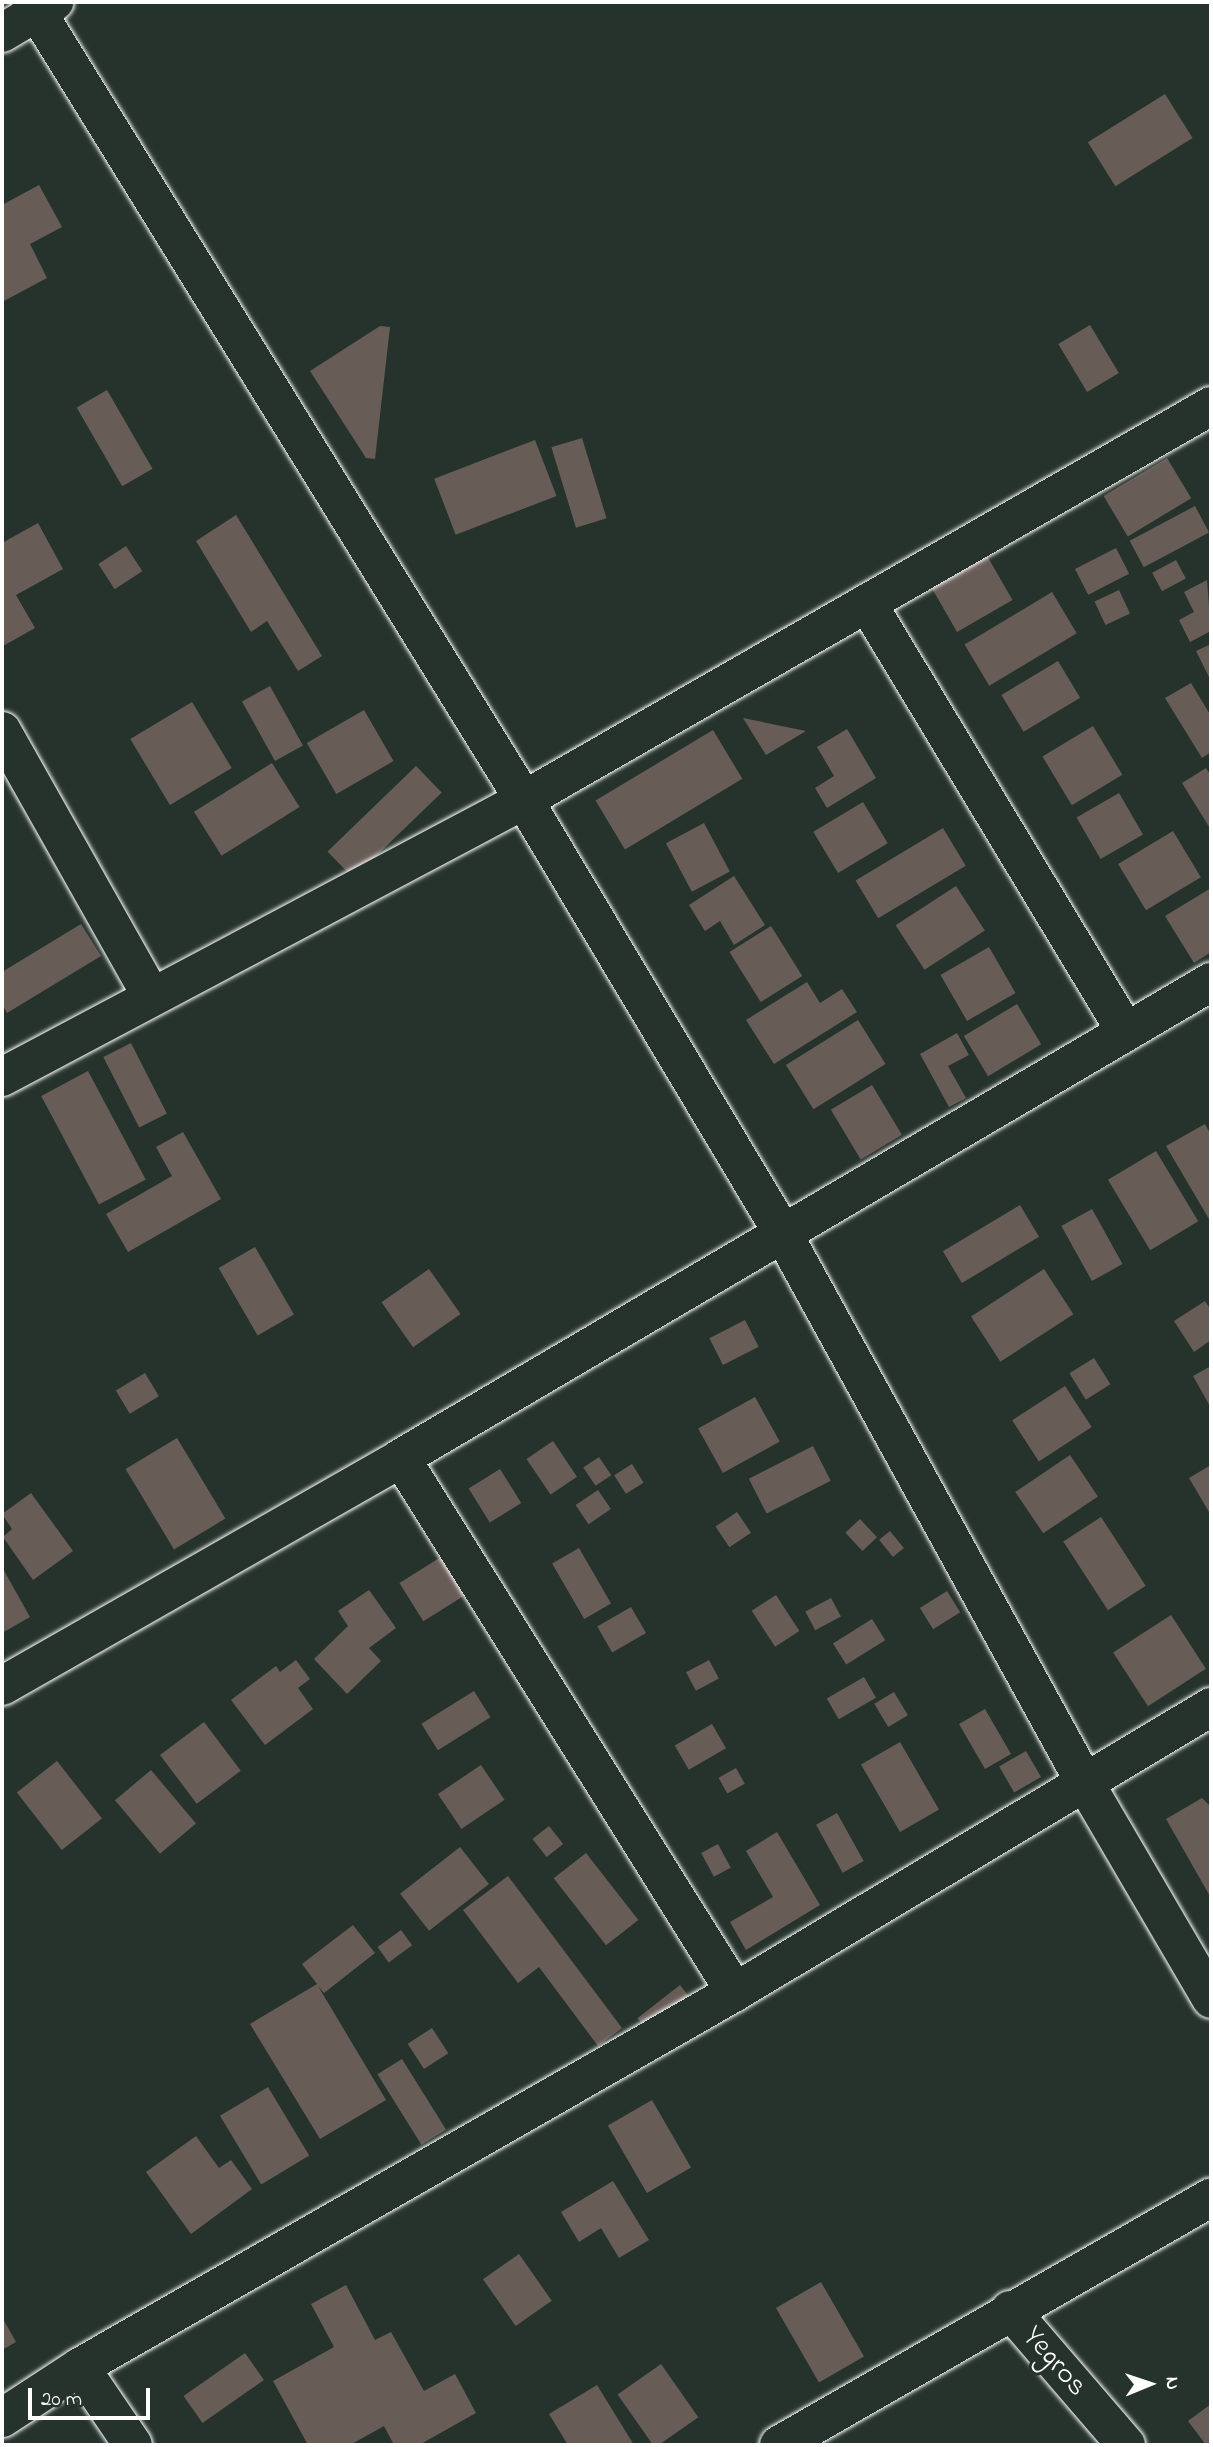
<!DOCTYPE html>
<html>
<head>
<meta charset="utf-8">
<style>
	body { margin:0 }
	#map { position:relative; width:1213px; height:2447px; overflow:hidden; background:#26332d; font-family:"Indie Flower",sans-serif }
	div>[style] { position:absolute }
	.building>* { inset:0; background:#685c57; transform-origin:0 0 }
	.roads { filter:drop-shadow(0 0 2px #fff) drop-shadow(0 0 2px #fff) }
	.minor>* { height:38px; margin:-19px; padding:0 19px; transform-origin:19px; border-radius:19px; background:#26332d }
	span { translate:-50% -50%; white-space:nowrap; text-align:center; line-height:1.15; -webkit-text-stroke:6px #26332d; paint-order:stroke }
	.street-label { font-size:30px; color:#fff }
	.frame { position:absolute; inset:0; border:4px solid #fff; pointer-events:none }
	.north { position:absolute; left:1115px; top:2349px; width:70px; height:70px; -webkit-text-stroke:5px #26332d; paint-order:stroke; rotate:88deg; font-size:19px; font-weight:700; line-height:28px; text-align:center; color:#fff }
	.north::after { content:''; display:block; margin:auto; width:24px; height:32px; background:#fff; clip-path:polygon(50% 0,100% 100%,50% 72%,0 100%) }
	.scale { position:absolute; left:28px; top:2388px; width:122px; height:32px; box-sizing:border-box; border:4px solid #fff; border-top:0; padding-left:9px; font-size:21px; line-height:24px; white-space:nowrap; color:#fff; -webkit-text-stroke:5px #26332d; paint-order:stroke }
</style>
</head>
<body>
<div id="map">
	<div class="building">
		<div style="left:1165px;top:94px;width:52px;height:91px;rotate:58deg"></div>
		<div style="clip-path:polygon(39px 185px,62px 227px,30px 244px,47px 278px,2px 302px,2px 205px)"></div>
		<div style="left:1090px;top:325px;width:56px;height:37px;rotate:59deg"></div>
		<div style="clip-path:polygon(380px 326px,390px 327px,375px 459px,366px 458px,310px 371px)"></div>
		<div style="left:107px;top:390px;width:91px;height:35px;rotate:60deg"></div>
		<div style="left:582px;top:438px;width:84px;height:32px;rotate:73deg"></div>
		<div style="left:535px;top:440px;width:60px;height:108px;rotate:69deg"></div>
		<div style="left:1167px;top:458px;width:47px;height:74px;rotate:59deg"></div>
		<div style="left:1195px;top:506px;width:30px;height:74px;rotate:62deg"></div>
		<div style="clip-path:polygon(236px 515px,322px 656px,298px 671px,267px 621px,251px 632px,196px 541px)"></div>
		<div style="clip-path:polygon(38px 523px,63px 569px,16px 595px,35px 628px,3px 646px,2px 543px)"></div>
		<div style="left:126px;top:546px;width:30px;height:33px;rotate:57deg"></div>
		<div style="left:1116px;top:548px;width:29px;height:46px;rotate:63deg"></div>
		<div style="left:986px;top:554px;width:53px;height:64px;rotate:60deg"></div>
		<div style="left:1176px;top:560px;width:21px;height:27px;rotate:62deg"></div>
		<div style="clip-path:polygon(1207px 580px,1211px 631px,1190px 642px,1179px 620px,1194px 612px,1184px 592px)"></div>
		<div style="left:1119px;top:590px;width:26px;height:27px;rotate:65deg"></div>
		<div style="left:1052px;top:592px;width:48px;height:102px;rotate:59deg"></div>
		<div style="clip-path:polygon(1211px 644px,1211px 681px,1196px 651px)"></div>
		<div style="left:1058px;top:661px;width:43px;height:66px;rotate:59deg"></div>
		<div style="clip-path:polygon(1191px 683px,1211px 716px,1211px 752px,1202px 758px,1165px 698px)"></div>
		<div style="left:270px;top:686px;width:68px;height:32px;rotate:61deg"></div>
		<div style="left:192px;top:702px;width:77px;height:72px;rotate:59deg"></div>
		<div style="left:364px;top:710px;width:59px;height:66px;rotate:60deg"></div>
		<div style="clip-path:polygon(743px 718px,806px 731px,766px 755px)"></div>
		<div style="left:1093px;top:726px;width:57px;height:59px;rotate:59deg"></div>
		<div style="clip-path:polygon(847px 729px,876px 778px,827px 808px,815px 788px,834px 776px,817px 747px)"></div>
		<div style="left:713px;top:730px;width:57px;height:137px;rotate:59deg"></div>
		<div style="left:272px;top:763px;width:52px;height:92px;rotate:58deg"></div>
		<div style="left:416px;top:766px;width:37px;height:123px;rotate:46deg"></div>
		<div style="clip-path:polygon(1206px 768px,1211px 776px,1211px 830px,1182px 783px)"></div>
		<div style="left:1119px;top:793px;width:48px;height:49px;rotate:60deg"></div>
		<div style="left:863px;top:802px;width:48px;height:58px;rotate:59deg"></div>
		<div style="left:704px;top:823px;width:55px;height:43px;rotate:62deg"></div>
		<div style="left:943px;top:828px;width:44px;height:102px;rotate:59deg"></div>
		<div style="left:1173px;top:831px;width:54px;height:64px;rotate:59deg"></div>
		<div style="clip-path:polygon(734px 876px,765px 925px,734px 945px,720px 921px,705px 931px,689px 905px)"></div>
		<div style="left:956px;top:886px;width:53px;height:72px;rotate:57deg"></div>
		<div style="clip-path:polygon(1211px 888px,1211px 952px,1194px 963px,1165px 916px)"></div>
		<div style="clip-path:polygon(81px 924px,101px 956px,7px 1013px,2px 1004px,2px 972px)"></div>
		<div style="left:771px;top:926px;width:59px;height:49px;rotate:58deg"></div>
		<div style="left:989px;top:947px;width:53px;height:56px;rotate:60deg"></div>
		<div style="clip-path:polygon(807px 982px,820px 1003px,842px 989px,857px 1012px,774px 1064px,746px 1020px)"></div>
		<div style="left:1017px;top:1004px;width:47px;height:62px;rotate:59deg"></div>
		<div style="left:858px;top:1020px;width:52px;height:85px;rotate:58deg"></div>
		<div style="clip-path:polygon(957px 1033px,969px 1055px,948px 1066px,966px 1098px,949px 1107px,920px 1054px)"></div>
		<div style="left:131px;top:1043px;width:79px;height:31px;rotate:63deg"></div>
		<div style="left:88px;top:1071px;width:123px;height:53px;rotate:62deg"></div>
		<div style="left:872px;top:1085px;width:58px;height:48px;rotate:59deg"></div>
		<div style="clip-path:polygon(1205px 1124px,1211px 1135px,1209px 1219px,1166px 1146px)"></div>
		<div style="clip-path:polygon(183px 1132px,221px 1199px,128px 1252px,106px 1214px,172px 1176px,156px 1147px)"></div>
		<div style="left:1156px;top:1151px;width:82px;height:56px;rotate:59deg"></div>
		<div style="left:1020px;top:1205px;width:37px;height:90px;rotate:59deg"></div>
		<div style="left:1092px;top:1209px;width:63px;height:35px;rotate:61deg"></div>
		<div style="left:255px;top:1247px;width:78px;height:42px;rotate:60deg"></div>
		<div style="left:429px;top:1269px;width:55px;height:58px;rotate:55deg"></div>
		<div style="left:1044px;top:1269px;width:54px;height:87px;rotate:57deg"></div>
		<div style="clip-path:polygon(1205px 1301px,1211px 1310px,1211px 1340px,1194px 1352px,1174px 1321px)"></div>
		<div style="left:745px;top:1320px;width:30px;height:40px;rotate:63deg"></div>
		<div style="left:1094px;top:1358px;width:31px;height:29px;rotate:58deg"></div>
		<div style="clip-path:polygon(1211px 1366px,1211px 1408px,1193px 1376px)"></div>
		<div style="left:145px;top:1373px;width:27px;height:34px;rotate:59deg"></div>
		<div style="left:1065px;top:1386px;width:49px;height:63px;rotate:57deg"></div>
		<div style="left:755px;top:1397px;width:51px;height:65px;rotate:61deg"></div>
		<div style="left:177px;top:1438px;width:94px;height:60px;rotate:59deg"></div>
		<div style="left:553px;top:1441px;width:43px;height:32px;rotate:56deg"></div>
		<div style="left:813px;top:1446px;width:39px;height:72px;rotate:63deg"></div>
		<div style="left:1070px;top:1455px;width:50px;height:66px;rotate:56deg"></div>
		<div style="left:599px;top:1457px;width:22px;height:19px;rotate:56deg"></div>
		<div style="left:632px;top:1464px;width:22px;height:21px;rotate:58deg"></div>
		<div style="clip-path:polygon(1211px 1465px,1211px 1511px,1209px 1512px,1189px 1478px)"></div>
		<div style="left:500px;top:1469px;width:40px;height:37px;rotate:58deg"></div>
		<div style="left:598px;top:1490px;width:23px;height:27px;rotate:56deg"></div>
		<div style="clip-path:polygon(31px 1493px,73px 1551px,33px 1580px,3px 1537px,12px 1529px,2px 1514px)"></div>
		<div style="left:737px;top:1512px;width:25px;height:26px;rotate:56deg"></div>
		<div style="left:1101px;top:1517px;width:82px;height:45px;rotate:57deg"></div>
		<div style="left:860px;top:1519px;width:25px;height:20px;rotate:47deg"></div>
		<div style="left:890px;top:1531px;width:22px;height:14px;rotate:51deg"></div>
		<div style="left:579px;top:1548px;width:64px;height:31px;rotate:60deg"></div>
		<div style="left:441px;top:1557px;width:45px;height:49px;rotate:58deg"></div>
		<div style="clip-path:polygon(2px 1567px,30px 1617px,2px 1633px)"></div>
		<div style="clip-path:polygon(369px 1590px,396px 1628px,369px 1648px,381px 1661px,347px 1694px,314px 1659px,348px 1626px,338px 1611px)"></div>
		<div style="left:947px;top:1591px;width:25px;height:32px;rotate:58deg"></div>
		<div style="left:776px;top:1595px;width:43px;height:29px;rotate:57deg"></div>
		<div style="left:831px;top:1598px;width:21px;height:29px;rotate:62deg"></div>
		<div style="left:631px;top:1607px;width:30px;height:39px;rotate:60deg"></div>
		<div style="left:1171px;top:1615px;width:64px;height:69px;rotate:57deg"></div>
		<div style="left:872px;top:1619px;width:25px;height:46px;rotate:58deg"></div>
		<div style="clip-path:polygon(296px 1660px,310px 1679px,298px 1688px,313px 1709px,265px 1745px,231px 1700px,276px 1666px,280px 1672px)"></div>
		<div style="left:709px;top:1660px;width:21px;height:26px;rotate:62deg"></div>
		<div style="left:864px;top:1677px;width:24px;height:43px;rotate:60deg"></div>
		<div style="left:474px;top:1691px;width:31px;height:62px;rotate:58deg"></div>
		<div style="left:894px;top:1692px;width:27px;height:23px;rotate:59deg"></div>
		<div style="left:985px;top:1709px;width:52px;height:30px;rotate:60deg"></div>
		<div style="left:204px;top:1722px;width:61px;height:55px;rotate:53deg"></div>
		<div style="left:712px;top:1724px;width:28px;height:43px;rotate:60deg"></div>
		<div style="left:900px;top:1742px;width:78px;height:45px;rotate:60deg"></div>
		<div style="left:1026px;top:1751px;width:30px;height:31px;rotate:60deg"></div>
		<div style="left:57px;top:1761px;width:73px;height:51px;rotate:52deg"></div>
		<div style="left:481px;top:1765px;width:42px;height:52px;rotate:56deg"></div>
		<div style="left:736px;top:1768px;width:18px;height:20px;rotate:61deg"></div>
		<div style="left:151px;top:1770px;width:70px;height:47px;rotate:50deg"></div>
		<div style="clip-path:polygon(1202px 1798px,1211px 1807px,1211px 1898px,1166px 1819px)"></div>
		<div style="left:837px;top:1813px;width:55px;height:24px;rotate:61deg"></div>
		<div style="left:549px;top:1826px;width:23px;height:21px;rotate:52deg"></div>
		<div style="clip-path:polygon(777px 1832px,820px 1905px,746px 1950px,730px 1922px,773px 1897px,746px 1851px)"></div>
		<div style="left:718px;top:1844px;width:27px;height:19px;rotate:62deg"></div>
		<div style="left:460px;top:1847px;width:47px;height:76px;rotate:52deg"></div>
		<div style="left:586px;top:1853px;width:85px;height:41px;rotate:52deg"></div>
		<div style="clip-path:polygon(508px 1876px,622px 2028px,598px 2046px,539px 1967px,518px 1983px,463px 1910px)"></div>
		<div style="clip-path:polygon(353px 1925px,375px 1953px,324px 1993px,318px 1986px,386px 2100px,320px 2139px,250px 2024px,317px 1984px,302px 1964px)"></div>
		<div style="left:401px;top:1930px;width:19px;height:29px;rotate:54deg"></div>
		<div style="left:680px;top:1985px;width:18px;height:54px;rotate:52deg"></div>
		<div style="left:432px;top:2028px;width:30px;height:29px;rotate:57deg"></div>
		<div style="left:402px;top:2059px;width:83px;height:29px;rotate:58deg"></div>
		<div style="left:268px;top:2087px;width:80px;height:56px;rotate:59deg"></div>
		<div style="left:652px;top:2100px;width:78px;height:51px;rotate:60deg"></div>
		<div style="clip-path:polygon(196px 2136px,219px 2168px,231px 2160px,252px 2189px,191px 2234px,146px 2172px)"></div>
		<div style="clip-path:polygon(613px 2181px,649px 2240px,619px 2258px,601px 2228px,579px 2242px,561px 2212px)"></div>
		<div style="left:519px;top:2254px;width:57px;height:44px;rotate:55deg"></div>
		<div style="left:821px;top:2282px;width:86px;height:52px;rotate:60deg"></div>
		<div style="clip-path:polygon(346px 2285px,375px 2340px,391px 2332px,424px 2391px,455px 2374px,476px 2413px,419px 2445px,394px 2445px,384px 2426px,350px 2445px,308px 2445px,273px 2381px,334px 2347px,311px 2304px)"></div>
		<div style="clip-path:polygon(2px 2317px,16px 2342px,2px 2350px)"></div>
		<div style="left:245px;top:2353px;width:33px;height:75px;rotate:55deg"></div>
		<div style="left:661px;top:2364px;width:65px;height:53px;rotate:55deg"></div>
		<div style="clip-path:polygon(597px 2385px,634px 2445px,568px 2445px,549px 2414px)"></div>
		<div style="clip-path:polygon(1211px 2404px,1211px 2445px,1206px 2445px,1188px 2421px)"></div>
	</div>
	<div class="roads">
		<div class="minor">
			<div style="left:31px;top:2px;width:938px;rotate:58.29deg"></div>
			<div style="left:524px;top:800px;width:503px;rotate:59.15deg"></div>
			<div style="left:782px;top:1232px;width:629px;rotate:61.19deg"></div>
			<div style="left:1085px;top:1783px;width:250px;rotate:59.7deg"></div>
			<div style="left:2px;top:33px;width:61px;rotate:-30.8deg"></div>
			<div style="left:867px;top:603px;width:501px;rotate:58.88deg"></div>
			<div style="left:2px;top:731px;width:305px;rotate:60.6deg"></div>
			<div style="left:2px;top:1077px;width:591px;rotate:-27.95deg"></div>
			<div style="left:524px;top:800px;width:792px;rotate:-29.83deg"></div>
			<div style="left:401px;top:1458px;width:630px;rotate:57.98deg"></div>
			<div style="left:2px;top:1686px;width:460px;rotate:-29.7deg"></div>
			<div style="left:401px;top:1458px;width:940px;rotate:-30.44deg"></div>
			<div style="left:1010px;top:2310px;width:178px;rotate:49.3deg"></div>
			<div style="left:80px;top:2367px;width:94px;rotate:55.8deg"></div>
			<div style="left:2px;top:2418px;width:93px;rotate:-33.2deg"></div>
			<div style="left:80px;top:2367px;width:755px;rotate:-29.79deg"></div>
			<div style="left:735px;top:1992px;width:555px;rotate:-30.91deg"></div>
			<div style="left:779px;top:2445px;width:498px;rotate:-29.8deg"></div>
		</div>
	</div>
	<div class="street-label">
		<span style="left:1054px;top:2362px;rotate:49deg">Yegros</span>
	</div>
	<div class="frame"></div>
	<div class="north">N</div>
	<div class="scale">20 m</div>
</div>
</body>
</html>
